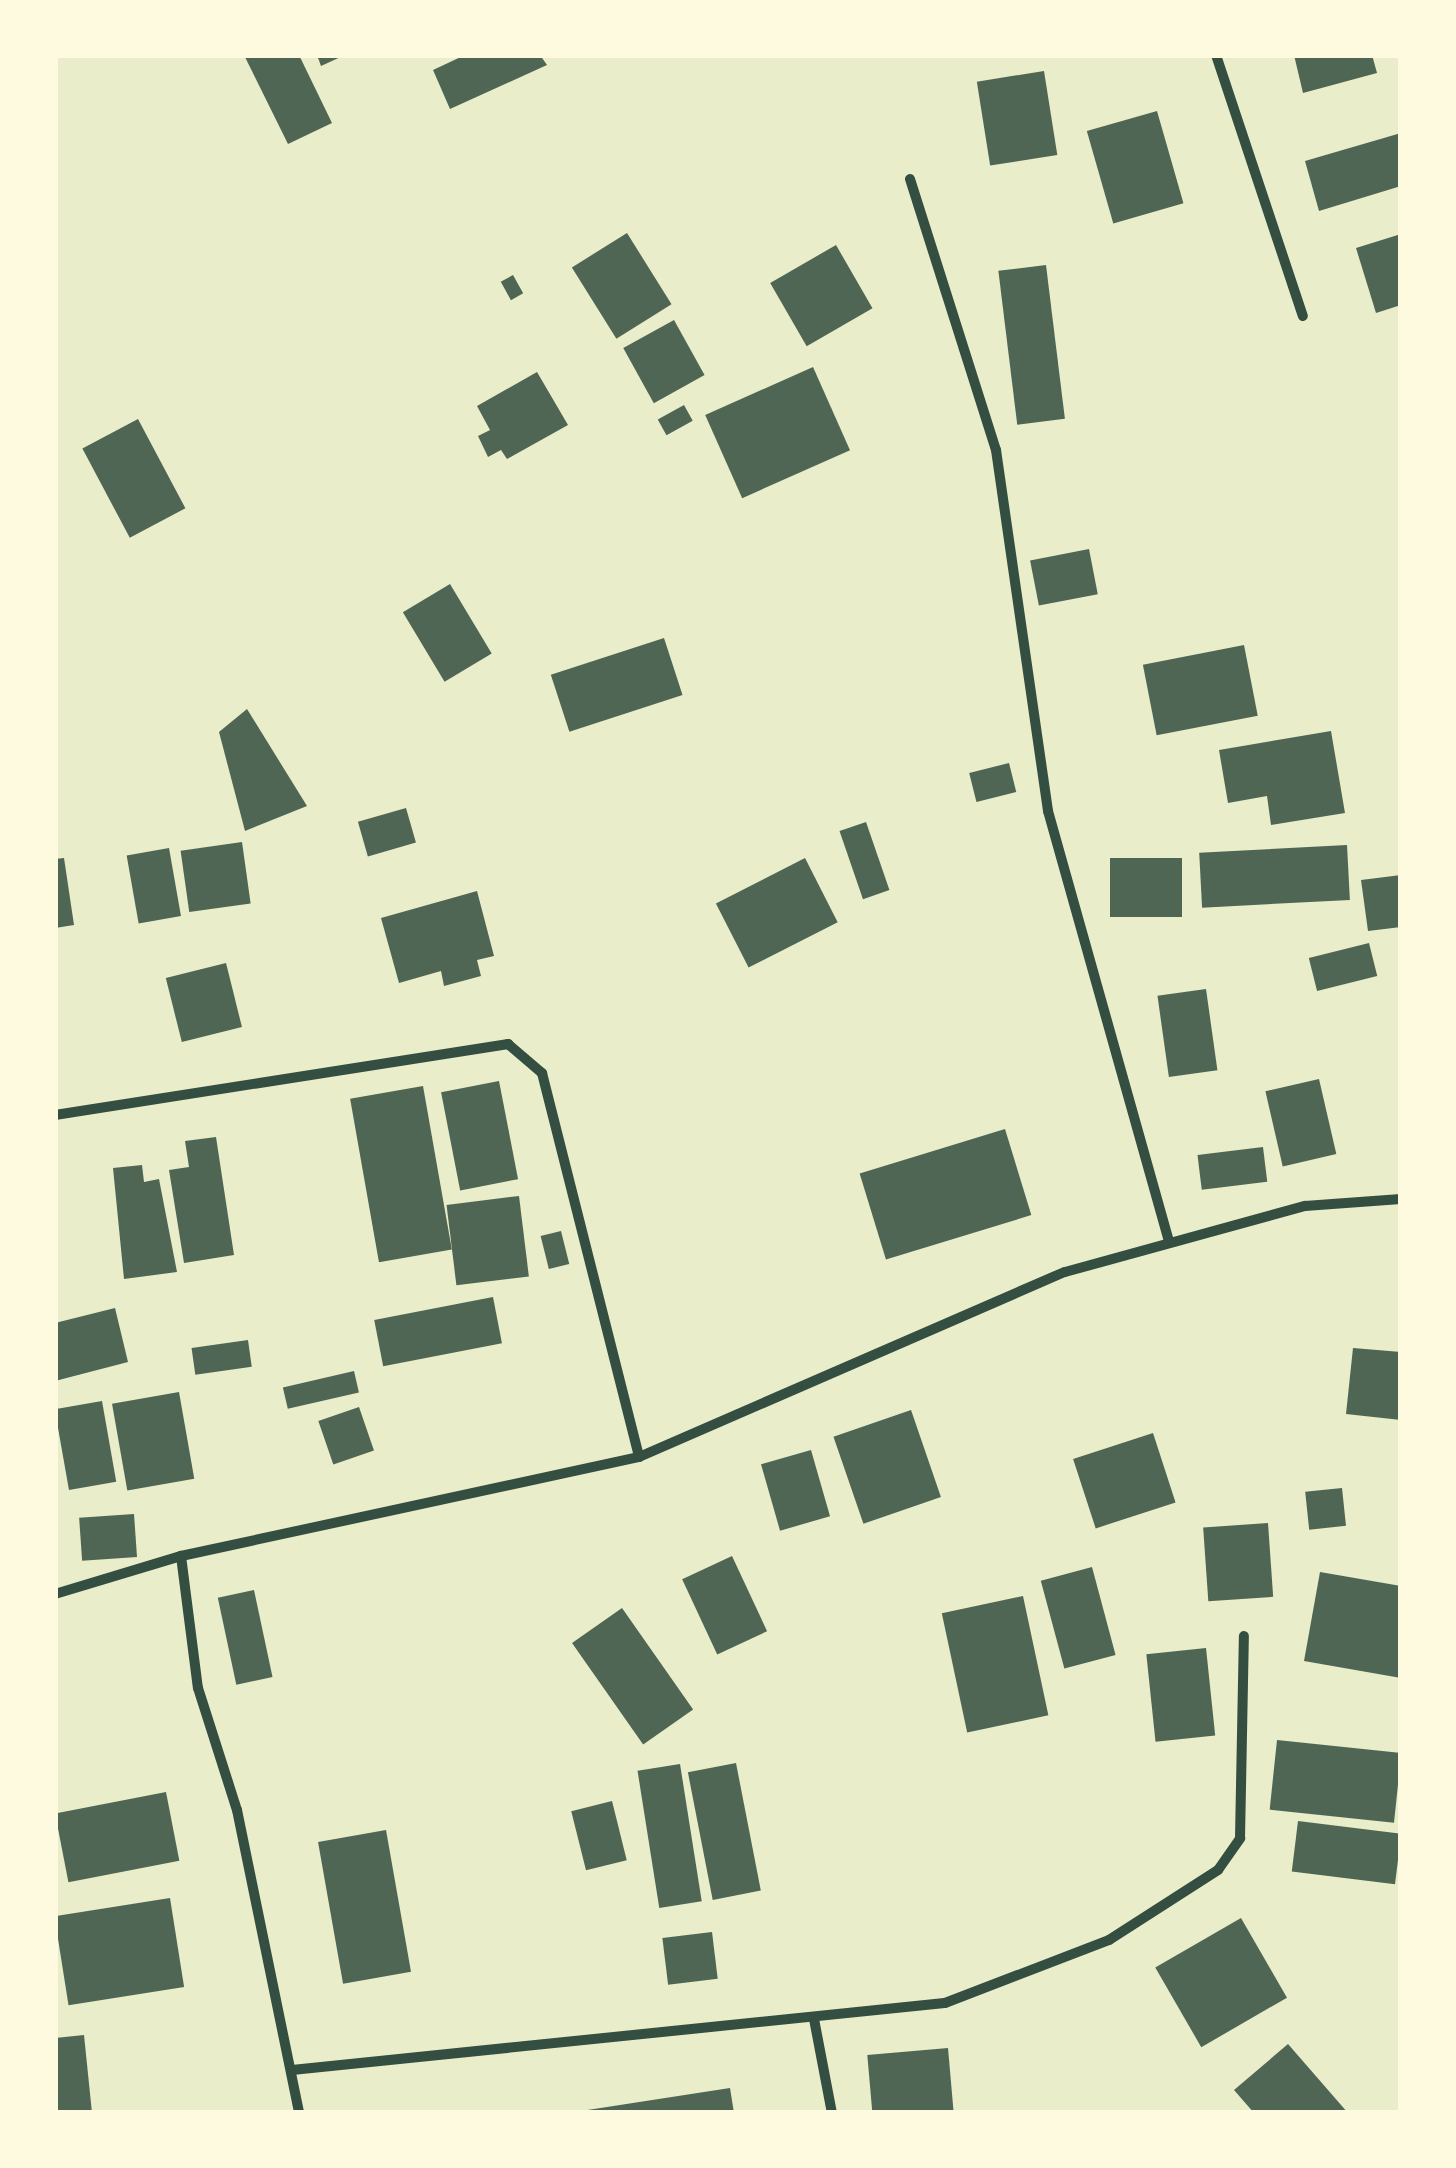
<!DOCTYPE html>
<html>
<head>
<meta charset="utf-8">
<style>
	body { margin:0 }
	#map { position:relative; width:1456px; height:2168px; overflow:hidden; background:#e9edc9; font-family:Lato,sans-serif }
	div>[style] { position:absolute }
	.building>* { inset:0; background:#4f6655; transform-origin:0 0 }
	.minor>* { height:10px; margin:-5px; padding:0 5px; transform-origin:5px; border-radius:5px; background:#344e41 }
	span { translate:-50% -50%; white-space:nowrap; text-align:center; line-height:1.15; -webkit-text-stroke:8px #fefae0; paint-order:stroke }
	.frame { position:absolute; inset:0; border:58px solid #fefae0; pointer-events:none }
</style>
</head>
<body>
<div id="map">
	<div class="building">
		<div style="clip-path:polygon(244px 55px,299px 55px,332px 123px,288px 144px)"></div>
		<div style="clip-path:polygon(317px 55px,345px 55px,321px 66px)"></div>
		<div style="clip-path:polygon(465px 55px,540px 55px,547px 65px,450px 109px,433px 70px)"></div>
		<div style="clip-path:polygon(1294px 55px,1372px 55px,1377px 73px,1303px 93px)"></div>
		<div style="left:1044px;top:71px;width:85px;height:68px;rotate:81deg"></div>
		<div style="left:1157px;top:111px;width:96px;height:73px;rotate:74deg"></div>
		<div style="clip-path:polygon(1401px 133px,1401px 186px,1319px 211px,1305px 161px)"></div>
		<div style="left:627px;top:233px;width:84px;height:65px;rotate:58deg"></div>
		<div style="clip-path:polygon(1401px 234px,1401px 305px,1376px 313px,1356px 248px)"></div>
		<div style="left:836px;top:245px;width:73px;height:76px;rotate:60deg"></div>
		<div style="left:1046px;top:265px;width:155px;height:48px;rotate:83deg"></div>
		<div style="left:513px;top:275px;width:21px;height:14px;rotate:61deg"></div>
		<div style="left:674px;top:320px;width:63px;height:58px;rotate:61deg"></div>
		<div style="left:813px;top:367px;width:91px;height:118px;rotate:66deg"></div>
		<div style="clip-path:polygon(537px 372px,568px 425px,507px 459px,501px 450px,488px 457px,478px 436px,490px 430px,477px 406px)"></div>
		<div style="left:684px;top:405px;width:18px;height:30px;rotate:61deg"></div>
		<div style="left:138px;top:419px;width:101px;height:63px;rotate:62deg"></div>
		<div style="left:1089px;top:549px;width:46px;height:60px;rotate:79deg"></div>
		<div style="left:450px;top:584px;width:81px;height:55px;rotate:59deg"></div>
		<div style="left:664px;top:638px;width:60px;height:119px;rotate:72deg"></div>
		<div style="left:1244px;top:645px;width:72px;height:103px;rotate:79deg"></div>
		<div style="clip-path:polygon(247px 709px,307px 806px,245px 831px,219px 732px)"></div>
		<div style="clip-path:polygon(1331px 731px,1345px 813px,1271px 825px,1267px 796px,1228px 803px,1219px 750px)"></div>
		<div style="left:1009px;top:763px;width:30px;height:41px;rotate:76deg"></div>
		<div style="left:406px;top:808px;width:36px;height:50px;rotate:74deg"></div>
		<div style="left:866px;top:822px;width:72px;height:28px;rotate:71deg"></div>
		<div style="left:242px;top:842px;width:62px;height:62px;rotate:82deg"></div>
		<div style="left:1347px;top:845px;width:55px;height:148px;rotate:87deg"></div>
		<div style="left:169px;top:848px;width:69px;height:43px;rotate:80deg"></div>
		<div style="clip-path:polygon(64px 858px,74px 925px,55px 928px,55px 859px)"></div>
		<div style="left:805px;top:858px;width:72px;height:100px;rotate:63deg"></div>
		<div style="left:1182px;top:858px;width:59px;height:72px;rotate:90deg"></div>
		<div style="clip-path:polygon(1401px 875px,1401px 927px,1368px 931px,1361px 880px)"></div>
		<div style="clip-path:polygon(477px 891px,494px 956px,477px 960px,481px 976px,444px 986px,441px 971px,399px 983px,381px 918px)"></div>
		<div style="left:1369px;top:943px;width:34px;height:62px;rotate:76deg"></div>
		<div style="left:226px;top:963px;width:66px;height:62px;rotate:76deg"></div>
		<div style="left:1206px;top:989px;width:82px;height:49px;rotate:82deg"></div>
		<div style="left:1319px;top:1079px;width:77px;height:55px;rotate:77deg"></div>
		<div style="left:499px;top:1081px;width:100px;height:59px;rotate:79deg"></div>
		<div style="left:423px;top:1086px;width:166px;height:74px;rotate:80deg"></div>
		<div style="left:1005px;top:1129px;width:90px;height:152px;rotate:73deg"></div>
		<div style="clip-path:polygon(216px 1137px,234px 1255px,184px 1263px,169px 1170px,189px 1167px,185px 1141px)"></div>
		<div style="left:1263px;top:1147px;width:35px;height:66px;rotate:83deg"></div>
		<div style="clip-path:polygon(142px 1165px,144px 1182px,159px 1179px,177px 1272px,124px 1279px,113px 1168px)"></div>
		<div style="left:519px;top:1196px;width:81px;height:73px;rotate:83deg"></div>
		<div style="left:561px;top:1231px;width:34px;height:21px;rotate:76deg"></div>
		<div style="left:493px;top:1297px;width:47px;height:121px;rotate:79deg"></div>
		<div style="clip-path:polygon(115px 1308px,128px 1362px,55px 1381px,55px 1323px)"></div>
		<div style="left:248px;top:1340px;width:27px;height:57px;rotate:82deg"></div>
		<div style="clip-path:polygon(1353px 1348px,1401px 1352px,1401px 1420px,1346px 1414px)"></div>
		<div style="left:354px;top:1371px;width:22px;height:73px;rotate:77deg"></div>
		<div style="left:179px;top:1392px;width:88px;height:68px;rotate:80deg"></div>
		<div style="left:102px;top:1401px;width:82px;height:48px;rotate:80deg"></div>
		<div style="left:359px;top:1407px;width:46px;height:43px;rotate:71deg"></div>
		<div style="left:911px;top:1410px;width:92px;height:82px;rotate:71deg"></div>
		<div style="left:1153px;top:1433px;width:73px;height:84px;rotate:72deg"></div>
		<div style="left:811px;top:1450px;width:69px;height:52px;rotate:74deg"></div>
		<div style="left:1342px;top:1488px;width:38px;height:37px;rotate:84deg"></div>
		<div style="left:134px;top:1514px;width:43px;height:55px;rotate:86deg"></div>
		<div style="left:1268px;top:1523px;width:74px;height:65px;rotate:86deg"></div>
		<div style="left:732px;top:1556px;width:83px;height:55px;rotate:65deg"></div>
		<div style="left:1092px;top:1567px;width:91px;height:53px;rotate:75deg"></div>
		<div style="clip-path:polygon(1320px 1572px,1401px 1586px,1401px 1678px,1304px 1661px)"></div>
		<div style="left:254px;top:1590px;width:89px;height:37px;rotate:78deg"></div>
		<div style="left:1023px;top:1596px;width:122px;height:83px;rotate:78deg"></div>
		<div style="left:622px;top:1608px;width:124px;height:61px;rotate:55deg"></div>
		<div style="left:1206px;top:1648px;width:88px;height:60px;rotate:84deg"></div>
		<div style="left:1277px;top:1740px;width:125px;height:70px;rotate:6deg"></div>
		<div style="left:736px;top:1763px;width:130px;height:49px;rotate:79deg"></div>
		<div style="left:680px;top:1764px;width:139px;height:43px;rotate:81deg"></div>
		<div style="left:166px;top:1792px;width:70px;height:113px;rotate:79deg"></div>
		<div style="left:612px;top:1801px;width:61px;height:42px;rotate:76deg"></div>
		<div style="left:1298px;top:1821px;width:104px;height:51px;rotate:7deg"></div>
		<div style="left:386px;top:1830px;width:144px;height:69px;rotate:80deg"></div>
		<div style="left:170px;top:1898px;width:90px;height:117px;rotate:81deg"></div>
		<div style="left:1241px;top:1918px;width:92px;height:99px;rotate:60deg"></div>
		<div style="left:712px;top:1932px;width:47px;height:50px;rotate:83deg"></div>
		<div style="clip-path:polygon(84px 2035px,92px 2113px,55px 2113px,55px 2038px)"></div>
		<div style="clip-path:polygon(1288px 2044px,1348px 2113px,1254px 2113px,1234px 2090px)"></div>
		<div style="left:948px;top:2048px;width:65px;height:81px;rotate:85deg"></div>
		<div style="clip-path:polygon(730px 2088px,734px 2113px,582px 2113px,581px 2111px)"></div>
	</div>
	<div class="minor">
		<div style="left:1216px;top:55px;width:275px;rotate:71.6deg"></div>
		<div style="left:910px;top:179px;width:284px;rotate:72.4deg"></div>
		<div style="left:996px;top:450px;width:365px;rotate:81.8deg"></div>
		<div style="left:1048px;top:811px;width:445px;rotate:74.3deg"></div>
		<div style="left:55px;top:1115px;width:459px;rotate:-8.9deg"></div>
		<div style="left:508px;top:1044px;width:45px;rotate:40.5deg"></div>
		<div style="left:542px;top:1073px;width:396px;rotate:75.8deg"></div>
		<div style="left:181px;top:1556px;width:133px;rotate:82.7deg"></div>
		<div style="left:198px;top:1688px;width:128px;rotate:72.3deg"></div>
		<div style="left:237px;top:1810px;width:309px;rotate:78.4deg"></div>
		<div style="left:55px;top:1594px;width:132px;rotate:-16.8deg"></div>
		<div style="left:181px;top:1556px;width:469px;rotate:-12.2deg"></div>
		<div style="left:639px;top:1457px;width:464px;rotate:-23.5deg"></div>
		<div style="left:1065px;top:1272px;width:249px;rotate:-15.4deg"></div>
		<div style="left:1305px;top:1206px;width:96px;rotate:-4.2deg"></div>
		<div style="left:814px;top:2019px;width:96px;rotate:79.2deg"></div>
		<div style="left:292px;top:2070px;width:656px;rotate:-5.86deg"></div>
		<div style="left:945px;top:2003px;width:176px;rotate:-21deg"></div>
		<div style="left:1109px;top:1940px;width:130px;rotate:-32.7deg"></div>
		<div style="left:1218px;top:1870px;width:39px;rotate:-55deg"></div>
		<div style="left:1240px;top:1838px;width:202px;rotate:-88.9deg"></div>
	</div>
	<div class="frame"></div>
</div>
</body>
</html>
